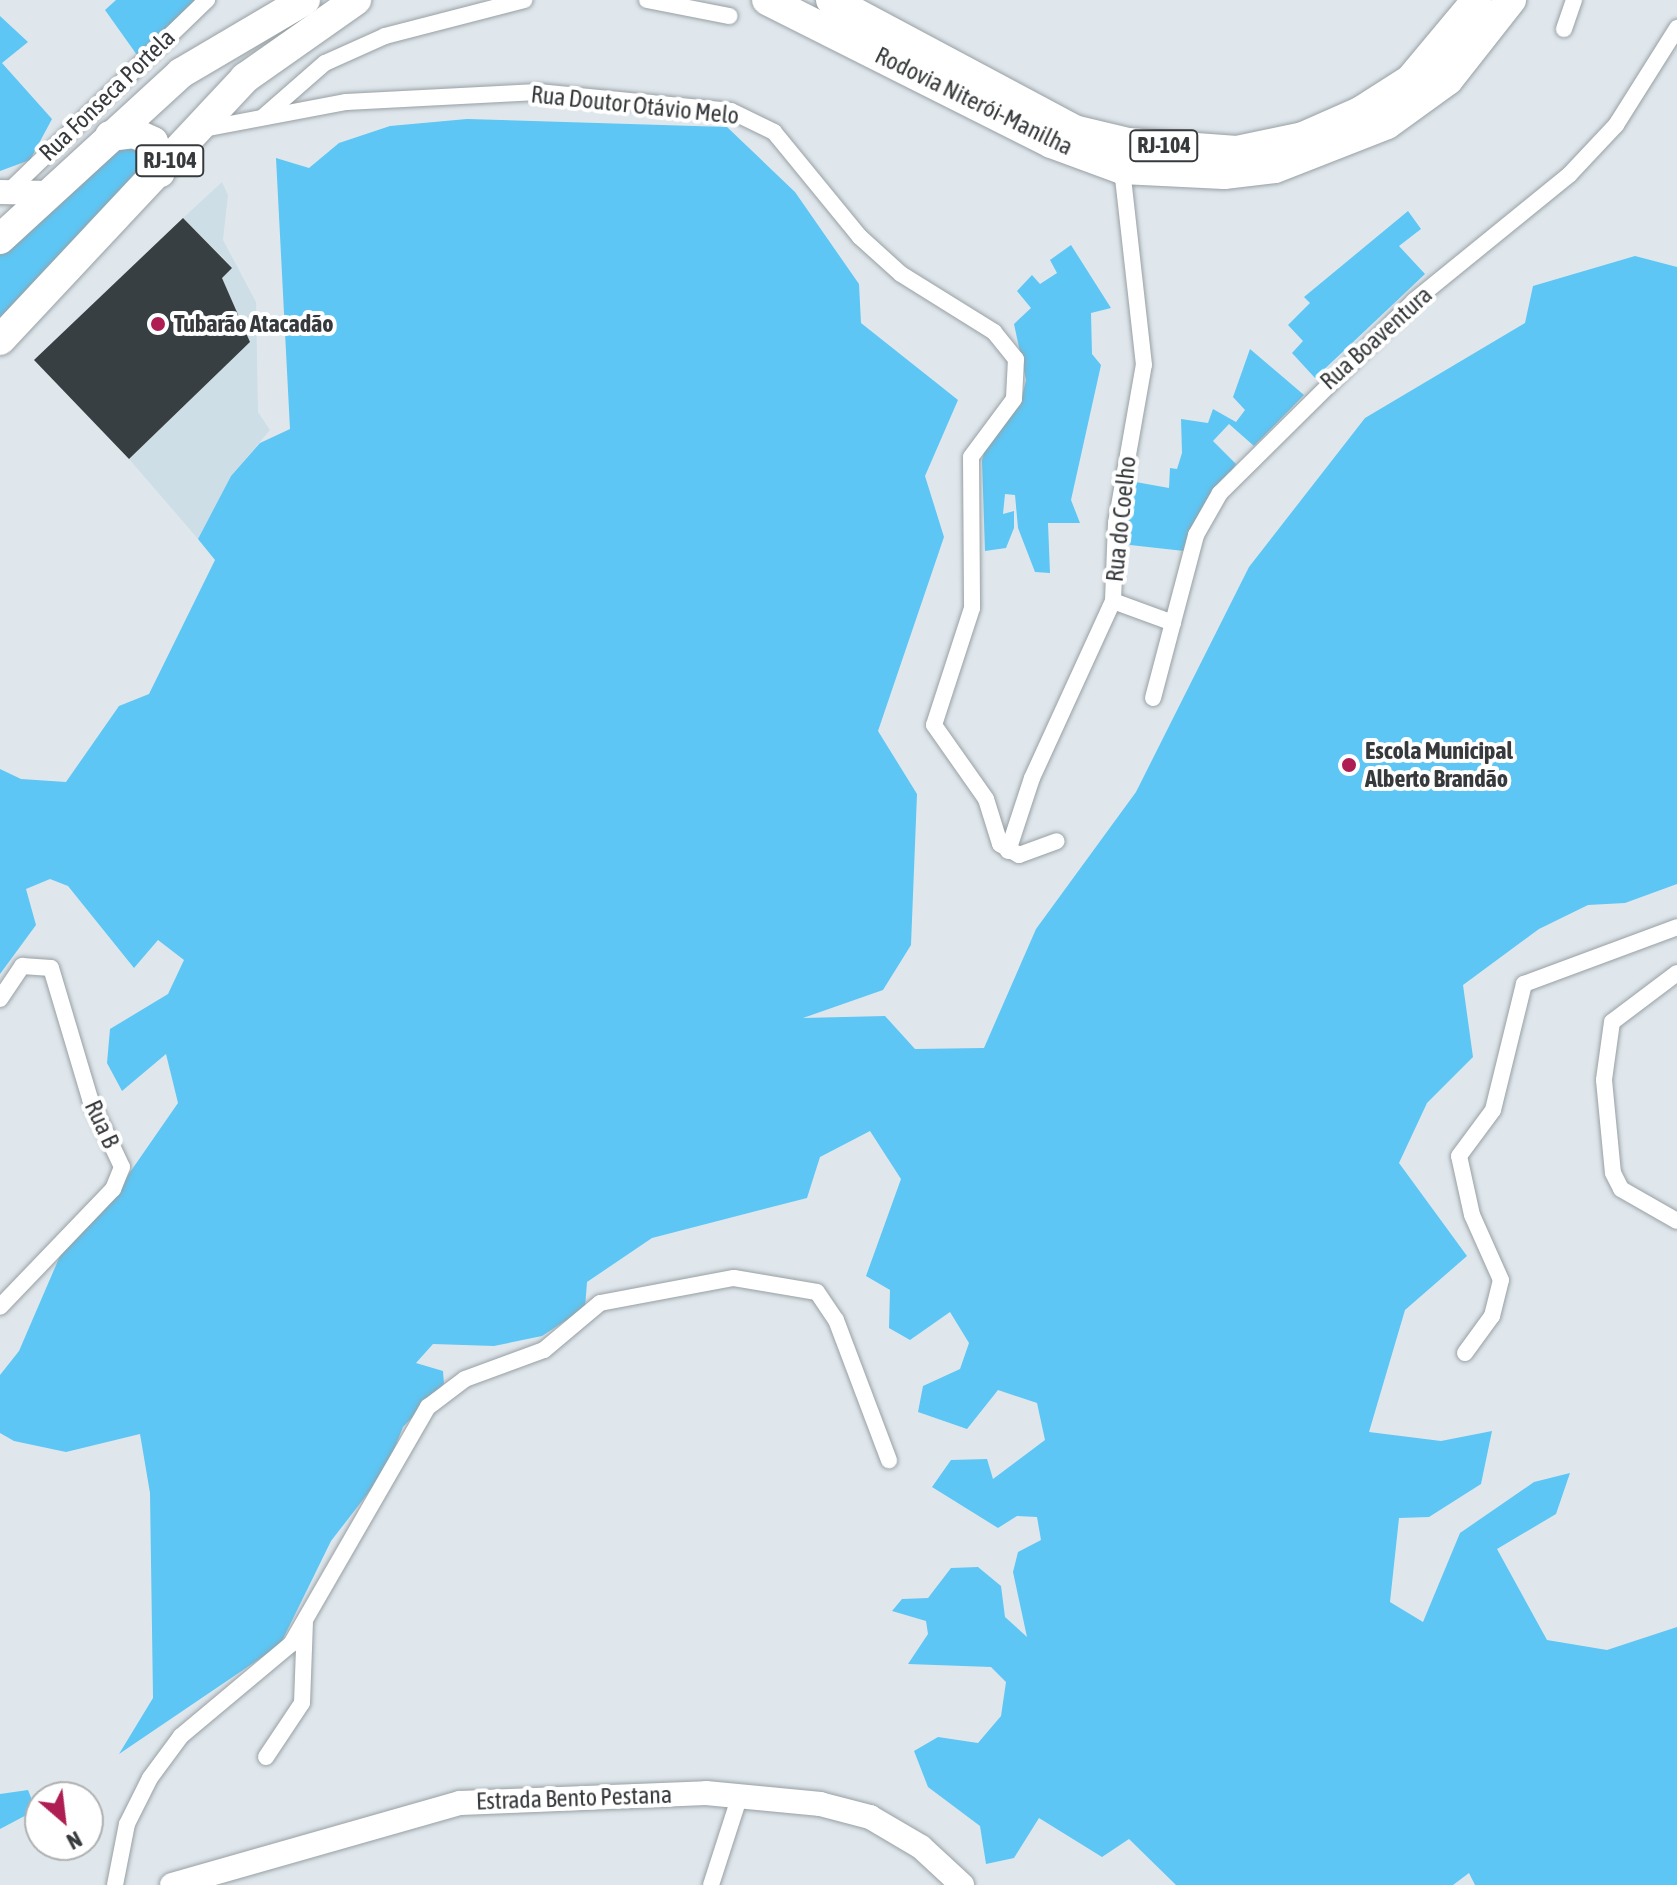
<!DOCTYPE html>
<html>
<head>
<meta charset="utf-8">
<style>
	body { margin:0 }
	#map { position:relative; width:1677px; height:1885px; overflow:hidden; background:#dfe7ec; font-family:"Asap Condensed",sans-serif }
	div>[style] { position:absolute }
	.built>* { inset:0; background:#cddee6 }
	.green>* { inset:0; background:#5dc6f5 }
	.building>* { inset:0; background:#383f43 }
	.roads { filter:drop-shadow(0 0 2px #98a0a4) drop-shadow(0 0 2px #98a0a4) }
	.street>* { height:16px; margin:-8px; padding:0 8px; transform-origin:8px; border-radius:8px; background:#fff }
	.secondary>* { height:24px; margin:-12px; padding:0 12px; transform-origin:12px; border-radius:12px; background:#fff }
	.highway>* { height:30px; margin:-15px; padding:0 15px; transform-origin:15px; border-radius:15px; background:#fff }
	.dots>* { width:22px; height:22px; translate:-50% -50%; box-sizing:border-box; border:4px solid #fff; border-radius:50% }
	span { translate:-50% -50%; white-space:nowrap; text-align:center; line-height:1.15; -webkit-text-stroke:8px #fff; paint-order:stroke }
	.shield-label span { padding:2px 6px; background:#fff; border:2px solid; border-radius:6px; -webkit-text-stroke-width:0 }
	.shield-label { font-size:22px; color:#373a3c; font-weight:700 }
	.street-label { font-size:24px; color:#373a3c }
	.poi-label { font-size:24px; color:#373a3c; font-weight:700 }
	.left { translate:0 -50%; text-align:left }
	.north { position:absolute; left:24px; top:1781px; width:80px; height:80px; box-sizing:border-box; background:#fff; border:2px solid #afb0b1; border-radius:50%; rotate:152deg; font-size:22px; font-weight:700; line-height:32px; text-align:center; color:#373a3c }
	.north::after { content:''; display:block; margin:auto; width:28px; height:36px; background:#ae1e53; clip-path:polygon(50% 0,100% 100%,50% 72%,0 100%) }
</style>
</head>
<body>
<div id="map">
	<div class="built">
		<div style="clip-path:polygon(222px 182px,228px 195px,223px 240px,256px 302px,258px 412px,270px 430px,231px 476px,198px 539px,129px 459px,250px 342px,221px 278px,232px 267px,183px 218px)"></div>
	</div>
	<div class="green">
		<div style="clip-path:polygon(116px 0,194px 0,195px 2px,137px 55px,105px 10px)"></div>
		<div style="clip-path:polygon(0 16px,28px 42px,2px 63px,52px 119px,30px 160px,0 171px)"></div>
		<div style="clip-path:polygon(467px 119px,727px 127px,795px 192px,859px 284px,861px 323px,958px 400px,925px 476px,944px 537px,878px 731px,917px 794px,911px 945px,883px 990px,803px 1018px,885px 1016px,915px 1049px,984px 1048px,1036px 929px,1136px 792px,1249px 567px,1365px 418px,1525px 323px,1533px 286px,1635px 256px,1677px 267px,1677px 884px,1625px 903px,1588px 905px,1539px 929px,1463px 985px,1473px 1057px,1427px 1103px,1399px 1163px,1467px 1256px,1405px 1310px,1369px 1432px,1441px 1441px,1492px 1431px,1481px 1484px,1429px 1517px,1399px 1518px,1390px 1602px,1423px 1622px,1460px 1533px,1534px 1482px,1570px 1473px,1556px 1514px,1497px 1549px,1547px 1640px,1607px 1650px,1677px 1627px,1677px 1885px,1475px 1885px,1469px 1873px,1453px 1885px,1176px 1885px,1129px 1839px,1102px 1857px,1039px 1818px,1014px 1858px,986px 1864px,980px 1826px,928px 1787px,914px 1751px,938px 1737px,978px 1743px,1001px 1716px,1006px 1682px,991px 1667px,908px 1664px,928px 1634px,926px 1621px,892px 1611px,902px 1599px,928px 1598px,951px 1568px,978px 1567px,1001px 1586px,1005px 1617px,1027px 1637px,1013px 1572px,1018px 1552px,1041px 1540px,1037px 1517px,1017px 1516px,998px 1528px,932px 1487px,951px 1460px,987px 1459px,993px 1479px,1045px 1440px,1037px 1403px,998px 1390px,967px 1429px,918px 1412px,923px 1386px,960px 1369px,969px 1343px,950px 1312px,910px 1340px,889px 1328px,890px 1290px,866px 1276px,901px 1179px,870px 1131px,820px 1157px,807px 1198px,652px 1238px,587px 1282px,585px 1308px,542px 1336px,494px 1346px,433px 1344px,416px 1363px,443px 1371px,444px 1384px,403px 1427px,386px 1470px,331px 1541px,280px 1645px,119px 1754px,153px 1698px,150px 1493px,140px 1434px,66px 1452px,14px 1441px,0 1433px,0 1375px,19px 1351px,66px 1242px,108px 1204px,178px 1103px,166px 1054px,122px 1091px,107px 1063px,110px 1029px,168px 994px,184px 960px,158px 940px,134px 968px,68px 886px,50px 879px,26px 889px,36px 925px,0 974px,0 769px,21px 779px,66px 782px,119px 706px,149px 694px,215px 560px,198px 539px,231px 476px,260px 443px,290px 429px,276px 158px,309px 168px,339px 143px,390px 126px)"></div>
		<div style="clip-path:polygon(140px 145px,145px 169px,0 322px,0 255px,119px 146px)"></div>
		<div style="clip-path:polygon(1408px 211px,1421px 229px,1399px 246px,1425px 274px,1315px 378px,1292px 353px,1303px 341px,1288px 325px,1310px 303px,1304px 297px)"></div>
		<div style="clip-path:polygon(1071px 245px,1111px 308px,1091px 313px,1092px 354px,1101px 365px,1071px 500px,1080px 523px,1048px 523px,1050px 573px,1035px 572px,1018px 528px,1015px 495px,1005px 494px,1003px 514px,1014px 511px,1014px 528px,1006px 548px,985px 551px,982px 461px,986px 443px,1020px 405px,1026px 380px,1014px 324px,1031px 308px,1017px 291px,1032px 275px,1040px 284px,1057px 273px,1050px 260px)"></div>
		<div style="clip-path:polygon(1250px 349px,1304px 395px,1254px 446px,1229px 424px,1213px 441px,1236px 464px,1184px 551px,1130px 545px,1121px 538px,1130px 481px,1169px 488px,1170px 468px,1177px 469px,1182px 453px,1181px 419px,1208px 423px,1213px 409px,1236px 422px,1245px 410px,1233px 397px)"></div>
		<div style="clip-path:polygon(28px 1790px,36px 1810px,0 1829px,0 1794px)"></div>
	</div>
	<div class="building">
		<div style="clip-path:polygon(183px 218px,232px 268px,222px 278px,250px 342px,129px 459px,34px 360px)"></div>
	</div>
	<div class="roads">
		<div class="street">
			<div style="left:647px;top:0;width:84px;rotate:11deg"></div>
			<div style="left:1564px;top:29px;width:31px;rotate:-71deg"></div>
			<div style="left:263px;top:117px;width:82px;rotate:-41.1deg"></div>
			<div style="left:325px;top:63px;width:66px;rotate:-24.2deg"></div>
			<div style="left:385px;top:36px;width:144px;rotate:-14.5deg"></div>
			<div style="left:198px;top:130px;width:151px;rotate:-10.7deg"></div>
			<div style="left:346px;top:102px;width:192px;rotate:-3deg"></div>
			<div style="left:538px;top:92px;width:194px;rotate:5.6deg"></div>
			<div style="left:731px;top:111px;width:48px;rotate:26deg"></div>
			<div style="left:774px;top:132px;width:136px;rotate:50.7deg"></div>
			<div style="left:860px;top:237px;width:55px;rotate:42.1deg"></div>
			<div style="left:901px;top:274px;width:110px;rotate:31.9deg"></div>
			<div style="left:994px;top:332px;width:35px;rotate:51deg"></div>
			<div style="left:1016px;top:359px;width:40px;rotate:92.9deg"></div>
			<div style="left:1014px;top:399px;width:72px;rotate:126.6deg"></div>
			<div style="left:971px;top:457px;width:151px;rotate:89.6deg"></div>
			<div style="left:972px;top:608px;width:123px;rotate:108deg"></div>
			<div style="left:934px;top:725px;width:90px;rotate:54.9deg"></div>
			<div style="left:986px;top:799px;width:47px;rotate:72.7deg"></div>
			<div style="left:1000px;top:844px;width:22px;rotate:30deg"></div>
			<div style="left:1019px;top:855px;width:40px;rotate:-20.2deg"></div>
			<div style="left:8px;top:192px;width:277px;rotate:-44deg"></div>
			<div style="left:1113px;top:601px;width:64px;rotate:20.1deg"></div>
			<div style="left:1153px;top:698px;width:169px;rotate:-75.2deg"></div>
			<div style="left:1196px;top:535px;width:48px;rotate:-60.3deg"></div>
			<div style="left:1220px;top:493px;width:273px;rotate:-44.7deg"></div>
			<div style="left:1414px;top:301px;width:200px;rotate:-39.1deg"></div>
			<div style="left:1569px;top:175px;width:69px;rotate:-46.8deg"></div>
			<div style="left:1616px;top:125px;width:115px;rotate:-57.8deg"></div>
			<div style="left:1008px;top:851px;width:77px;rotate:-71.8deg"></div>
			<div style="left:1032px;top:778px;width:195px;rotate:-65.4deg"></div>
			<div style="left:1113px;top:601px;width:78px;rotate:-87.8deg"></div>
			<div style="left:1116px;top:523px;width:160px;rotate:-80deg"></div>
			<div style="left:1144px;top:365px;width:197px;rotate:-96.4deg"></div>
			<div style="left:1677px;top:973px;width:81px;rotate:143deg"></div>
			<div style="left:1612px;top:1022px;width:59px;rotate:97.9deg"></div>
			<div style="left:1604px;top:1080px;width:93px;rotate:84.5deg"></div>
			<div style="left:1613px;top:1173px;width:18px;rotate:63deg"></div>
			<div style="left:1621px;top:1189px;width:64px;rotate:29.7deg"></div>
			<div style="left:0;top:999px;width:40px;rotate:-56deg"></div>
			<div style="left:22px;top:966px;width:29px;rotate:4deg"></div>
			<div style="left:51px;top:968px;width:137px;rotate:73.4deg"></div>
			<div style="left:90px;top:1099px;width:75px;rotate:64.8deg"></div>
			<div style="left:122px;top:1167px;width:24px;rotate:112deg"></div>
			<div style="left:113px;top:1189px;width:163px;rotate:133.8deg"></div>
			<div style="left:1465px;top:1353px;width:46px;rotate:-53.9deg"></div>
			<div style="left:1492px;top:1316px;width:37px;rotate:-76deg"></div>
			<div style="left:1501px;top:1280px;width:71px;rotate:-114deg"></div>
			<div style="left:1472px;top:1215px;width:60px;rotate:-102.4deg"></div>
			<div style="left:1459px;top:1156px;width:57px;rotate:-53.5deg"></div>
			<div style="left:1493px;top:1110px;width:130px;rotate:-76.2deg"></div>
			<div style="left:1524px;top:984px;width:163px;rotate:-20.4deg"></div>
			<div style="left:266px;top:1757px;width:65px;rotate:-56.3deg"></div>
			<div style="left:302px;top:1703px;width:80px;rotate:-87.9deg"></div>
			<div style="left:115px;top:1885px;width:62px;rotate:-78.9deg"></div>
			<div style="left:127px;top:1824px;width:51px;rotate:-63.4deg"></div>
			<div style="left:150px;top:1778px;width:52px;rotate:-53.6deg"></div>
			<div style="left:181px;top:1736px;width:143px;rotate:-39.9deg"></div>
			<div style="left:291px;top:1644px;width:274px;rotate:-60deg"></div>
			<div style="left:428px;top:1407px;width:46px;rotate:-37.1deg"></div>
			<div style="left:465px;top:1379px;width:84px;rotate:-20.2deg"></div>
			<div style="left:544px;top:1350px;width:73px;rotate:-40deg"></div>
			<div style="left:600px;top:1303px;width:136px;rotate:-10.6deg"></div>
			<div style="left:734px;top:1278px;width:84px;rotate:9.6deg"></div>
			<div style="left:817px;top:1292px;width:34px;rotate:56deg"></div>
			<div style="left:836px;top:1320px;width:150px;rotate:69.3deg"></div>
			<div style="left:711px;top:1885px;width:95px;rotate:-72.1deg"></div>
		</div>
		<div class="secondary">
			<div style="left:0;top:192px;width:48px;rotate:1.2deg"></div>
			<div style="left:172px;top:1885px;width:299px;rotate:-15.9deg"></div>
			<div style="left:460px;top:1803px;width:246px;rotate:-2.3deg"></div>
			<div style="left:706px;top:1793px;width:115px;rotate:5.5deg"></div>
			<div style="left:820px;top:1804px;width:52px;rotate:14.6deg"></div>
			<div style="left:870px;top:1817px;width:59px;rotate:30.5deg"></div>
			<div style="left:921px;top:1847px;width:56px;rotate:42.8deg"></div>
		</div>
		<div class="highway">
			<div style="left:767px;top:0;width:318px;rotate:26.7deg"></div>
			<div style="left:1051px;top:143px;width:76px;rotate:20.1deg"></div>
			<div style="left:1122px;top:169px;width:102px;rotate:2.8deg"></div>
			<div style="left:1224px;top:174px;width:51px;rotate:-6.7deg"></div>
			<div style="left:1275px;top:168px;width:120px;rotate:-21.4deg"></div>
			<div style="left:1387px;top:124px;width:75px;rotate:-35.8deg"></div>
			<div style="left:1448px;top:80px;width:102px;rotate:-51.8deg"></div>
			<div style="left:831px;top:0;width:276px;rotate:28.1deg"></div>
			<div style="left:1074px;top:130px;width:56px;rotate:13.5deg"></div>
			<div style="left:1128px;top:143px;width:109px;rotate:4.2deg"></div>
			<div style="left:1237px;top:151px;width:67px;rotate:-12deg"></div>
			<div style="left:1303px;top:137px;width:62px;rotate:-23.7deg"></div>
			<div style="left:1360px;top:112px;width:59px;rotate:-32.6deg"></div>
			<div style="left:1410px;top:80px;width:104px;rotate:-50.1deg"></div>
			<div style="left:110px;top:136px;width:24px;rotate:-7deg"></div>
			<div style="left:134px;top:133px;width:21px;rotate:25deg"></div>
			<div style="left:153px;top:142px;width:31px;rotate:77deg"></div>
			<div style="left:0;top:239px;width:246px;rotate:-42.5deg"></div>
			<div style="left:181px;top:73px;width:144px;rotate:-30.5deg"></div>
			<div style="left:0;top:340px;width:359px;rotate:-46.9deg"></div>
			<div style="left:245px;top:78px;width:136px;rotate:-35.1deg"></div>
		</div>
	</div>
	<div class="dots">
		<div style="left:158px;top:324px;background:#ae1e53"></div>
		<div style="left:1349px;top:765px;background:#ae1e53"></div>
	</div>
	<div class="shield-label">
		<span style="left:1164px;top:146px">RJ-104</span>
		<span style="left:170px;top:161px">RJ-104</span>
	</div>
	<div class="street-label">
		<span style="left:107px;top:95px;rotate:-44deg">Rua Fonseca Portela</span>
		<span style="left:974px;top:101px;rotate:26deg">Rodovia Niterói-Manilha</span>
		<span style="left:635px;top:105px;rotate:6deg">Rua Doutor Otávio Melo</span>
		<span style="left:1376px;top:338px;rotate:-42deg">Rua Boaventura</span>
		<span style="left:1121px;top:519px;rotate:-84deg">Rua do Coelho</span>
		<span style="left:102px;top:1124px;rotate:65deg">Rua B</span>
		<span style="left:574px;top:1798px;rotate:-2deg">Estrada Bento Pestana</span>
	</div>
	<div class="poi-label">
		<span class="left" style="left:174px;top:324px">Tubarão Atacadão</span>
		<span class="left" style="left:1365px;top:765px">Escola Municipal<br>Alberto Brandão</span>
	</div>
	<div class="north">N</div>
</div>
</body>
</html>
